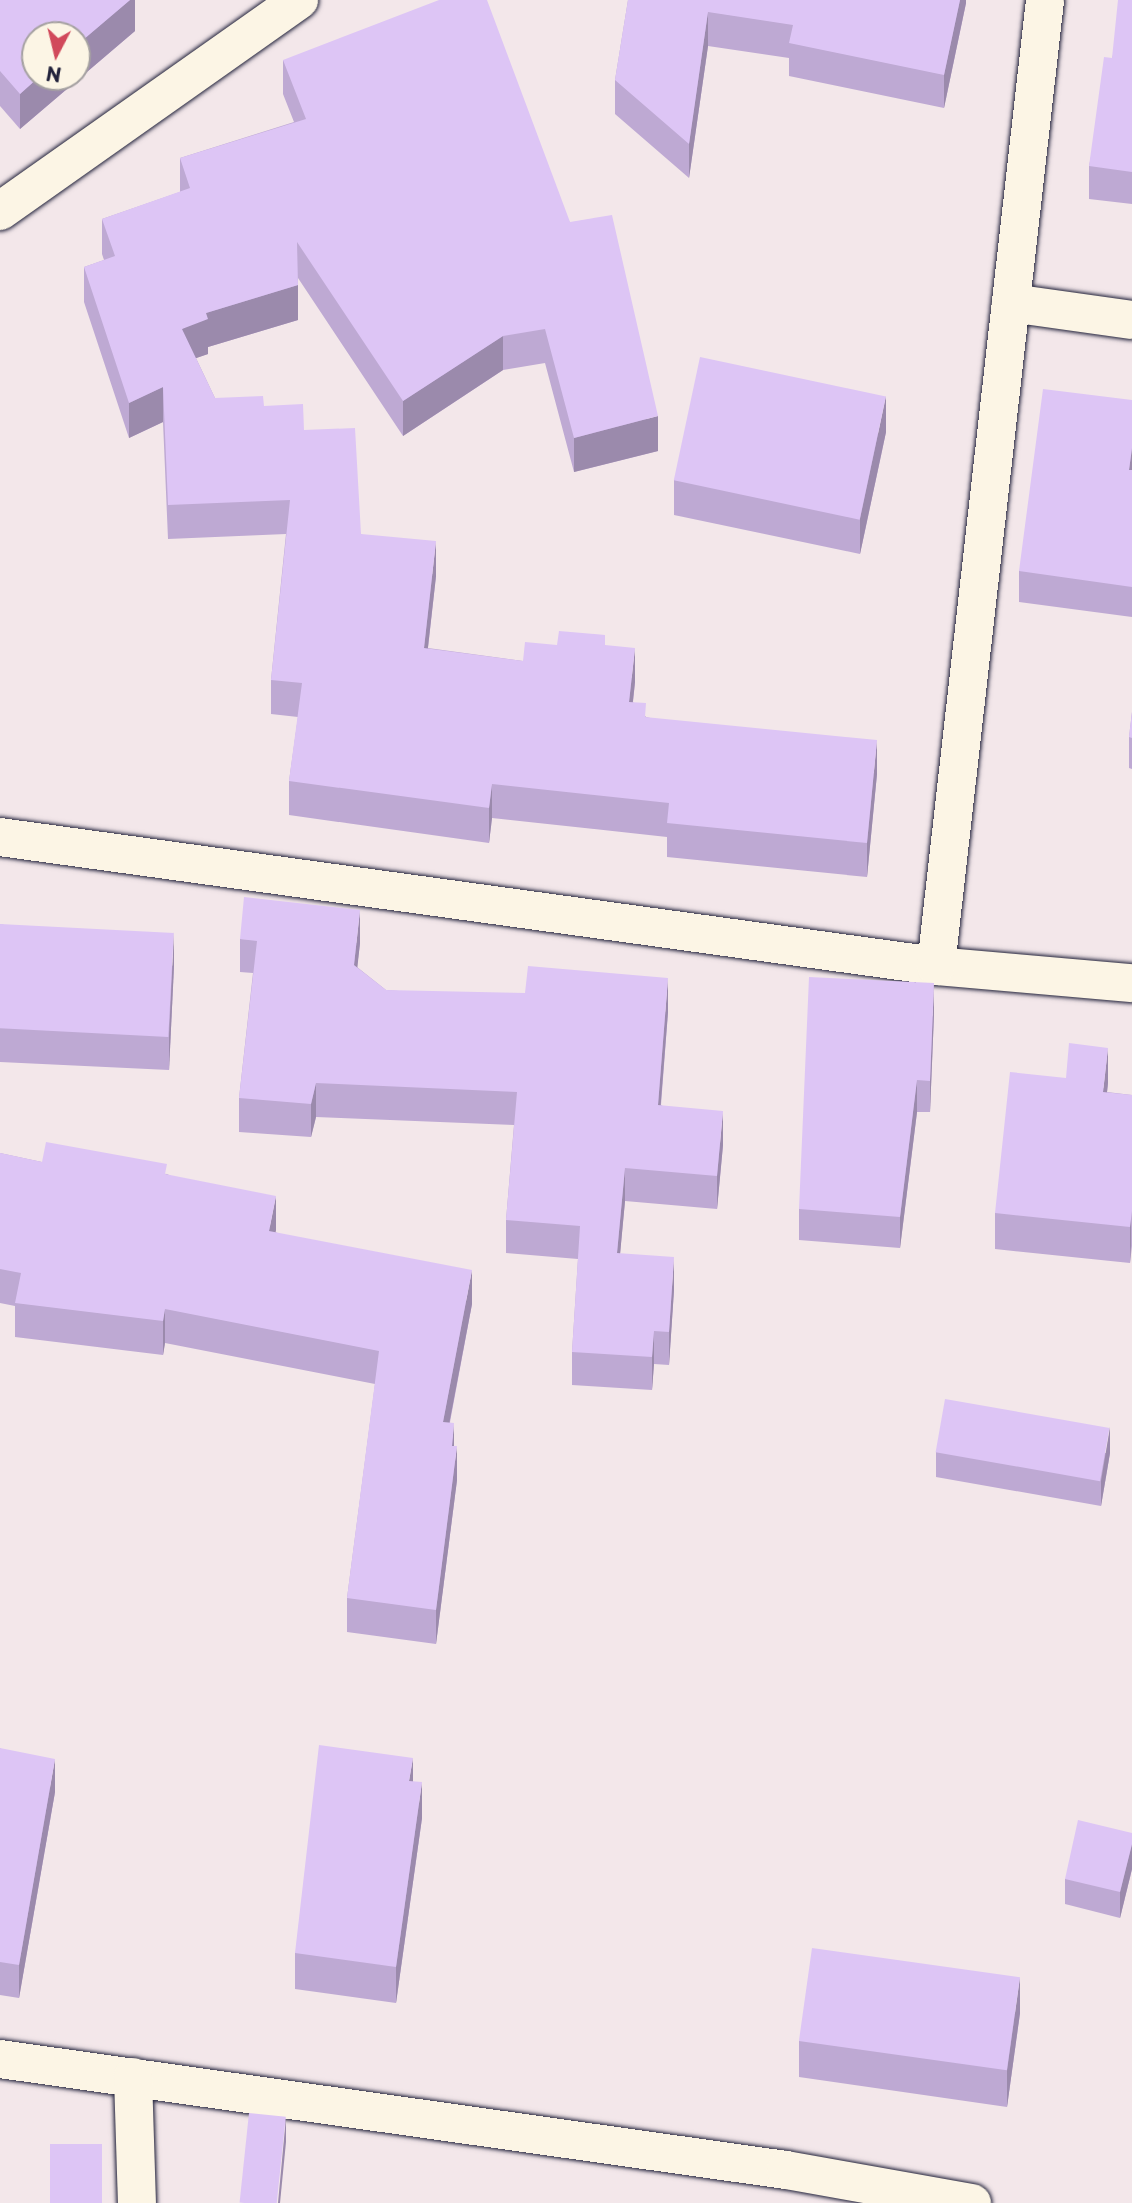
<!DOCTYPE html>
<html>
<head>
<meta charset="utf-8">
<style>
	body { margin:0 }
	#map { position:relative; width:1132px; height:2203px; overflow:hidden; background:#f3e7ea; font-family:"Playpen Sans",sans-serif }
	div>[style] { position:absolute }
	.roads { filter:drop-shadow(0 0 2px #22223b) drop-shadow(0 0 2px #22223b) }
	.minor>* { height:38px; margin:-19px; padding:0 19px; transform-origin:19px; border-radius:19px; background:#fcf5e5 }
	.wall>* { inset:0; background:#bea9d3 }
	.shaded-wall>* { inset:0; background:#9b8aac }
	.building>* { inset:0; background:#ddc5f5; transform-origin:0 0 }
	span { translate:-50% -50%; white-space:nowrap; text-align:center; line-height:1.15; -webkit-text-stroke:5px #fcf5e5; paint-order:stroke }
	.north { position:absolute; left:21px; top:21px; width:70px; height:70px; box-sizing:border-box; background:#fcf5e5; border:2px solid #a5a1a1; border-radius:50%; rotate:187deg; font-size:19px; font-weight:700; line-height:28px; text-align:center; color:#22223b }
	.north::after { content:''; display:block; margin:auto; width:24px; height:32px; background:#d1495b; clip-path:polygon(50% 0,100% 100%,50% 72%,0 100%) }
</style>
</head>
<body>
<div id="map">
	<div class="roads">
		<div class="minor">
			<div style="left:0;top:211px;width:366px;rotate:-35.2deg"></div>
			<div style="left:1011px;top:303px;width:122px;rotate:8deg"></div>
			<div style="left:0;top:837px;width:945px;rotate:7.85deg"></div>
			<div style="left:936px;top:966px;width:197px;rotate:5deg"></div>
			<div style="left:936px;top:966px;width:972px;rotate:-83.56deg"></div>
			<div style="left:0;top:2059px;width:794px;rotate:8.04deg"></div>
			<div style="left:786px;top:2170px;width:189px;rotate:10.1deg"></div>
			<div style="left:133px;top:2077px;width:126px;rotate:88.2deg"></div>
		</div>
	</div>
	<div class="wall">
		<div style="clip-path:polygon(0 0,135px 0,135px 31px,20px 129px,0 106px)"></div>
		<div style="clip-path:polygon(628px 0,966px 0,966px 3px,944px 108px,789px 76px,789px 58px,708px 46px,689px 178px,615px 114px,615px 80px)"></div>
		<div style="clip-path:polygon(1132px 0,1132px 204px,1089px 199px,1089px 166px,1112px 58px)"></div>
		<div style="clip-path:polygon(283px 60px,570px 222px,658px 451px,574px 472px,545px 363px,503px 370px,403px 436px,298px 278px,298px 320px,208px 347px,208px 354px,196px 358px,215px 398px,264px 406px,304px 430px,361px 534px,436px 576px,428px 648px,523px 661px,557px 645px,605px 645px,635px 682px,633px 702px,646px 717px,877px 774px,867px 877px,667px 857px,667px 837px,492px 818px,489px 843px,289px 815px,289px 781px,298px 717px,271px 714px,271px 680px,286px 534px,168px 539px,163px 422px,129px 438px,84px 302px,84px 267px,104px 260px,102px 254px,102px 219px,180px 192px,180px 158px,294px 122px,283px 94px)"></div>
		<div style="clip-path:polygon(1132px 400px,1132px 617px,1019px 602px,1019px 571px)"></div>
		<div style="clip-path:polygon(886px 432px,860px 554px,674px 515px,674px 480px)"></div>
		<div style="clip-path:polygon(1132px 712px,1132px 769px,1129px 768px,1129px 737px)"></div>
		<div style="clip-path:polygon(0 924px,174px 966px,169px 1070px,0 1062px)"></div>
		<div style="clip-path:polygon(240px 939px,360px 943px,357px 967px,386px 990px,668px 1012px,661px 1105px,723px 1145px,717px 1209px,625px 1201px,620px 1254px,674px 1290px,669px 1365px,654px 1364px,652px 1390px,572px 1385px,572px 1352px,578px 1259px,506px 1253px,506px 1220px,514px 1125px,316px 1117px,311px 1137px,239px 1132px,239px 1098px,253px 973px,240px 972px)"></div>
		<div style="clip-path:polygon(934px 1014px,930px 1112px,917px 1112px,900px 1248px,799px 1240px,799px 1209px)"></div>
		<div style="clip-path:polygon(1108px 1083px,1107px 1092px,1132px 1095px,1132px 1246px,1130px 1263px,995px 1249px,995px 1213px)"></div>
		<div style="clip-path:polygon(0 1153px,42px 1162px,167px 1174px,276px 1230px,275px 1232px,472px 1304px,450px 1422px,454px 1446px,457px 1480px,436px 1644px,347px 1632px,347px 1598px,375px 1384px,165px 1343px,163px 1355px,15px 1337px,15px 1306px,0 1303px)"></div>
		<div style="clip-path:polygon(936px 1452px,1110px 1453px,1101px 1506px,936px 1477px)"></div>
		<div style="clip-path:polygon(0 1748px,55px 1792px,19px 1998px,0 1995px)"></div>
		<div style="clip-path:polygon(413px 1781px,422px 1818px,396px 2003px,295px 1989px,295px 1953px)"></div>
		<div style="clip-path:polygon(1132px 1833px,1132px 1869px,1120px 1918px,1065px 1904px,1065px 1879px)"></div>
		<div style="clip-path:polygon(1020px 2013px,1007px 2107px,799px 2077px,799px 2041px)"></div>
	</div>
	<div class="shaded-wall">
		<div style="clip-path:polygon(130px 0,135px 0,135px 31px,20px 129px,20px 94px,39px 77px,77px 77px,77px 45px)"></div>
		<div style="clip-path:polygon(960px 0,966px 0,966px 3px,944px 108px,944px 75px)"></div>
		<div style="clip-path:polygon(708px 12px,708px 46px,689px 178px,689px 144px)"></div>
		<div style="clip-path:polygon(298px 285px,298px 320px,208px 347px,208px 354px,182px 363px,182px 329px,206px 313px)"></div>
		<div style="clip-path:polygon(503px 336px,503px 370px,403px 436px,403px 401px)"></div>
		<div style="clip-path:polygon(163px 387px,163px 422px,129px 438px,129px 403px)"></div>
		<div style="clip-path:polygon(886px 396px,886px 432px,860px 554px,860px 519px)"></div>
		<div style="clip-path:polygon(658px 416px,658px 451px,574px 472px,574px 438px)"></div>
		<div style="clip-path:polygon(1132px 448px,1132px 479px,1129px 470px)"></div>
		<div style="clip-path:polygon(436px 541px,436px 576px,424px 682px,424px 648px)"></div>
		<div style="clip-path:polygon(635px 648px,635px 682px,629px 736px,629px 702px)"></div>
		<div style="clip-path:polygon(877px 740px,877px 774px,867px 877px,867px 843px)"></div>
		<div style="clip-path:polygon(492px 784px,492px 818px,489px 843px,489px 808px)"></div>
		<div style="clip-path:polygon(360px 910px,360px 943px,354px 998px,354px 965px)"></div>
		<div style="clip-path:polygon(174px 932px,174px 966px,169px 1070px,169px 1036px)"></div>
		<div style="clip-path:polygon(668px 978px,668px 1012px,658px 1138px,658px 1105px)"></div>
		<div style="clip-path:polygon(934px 983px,934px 1014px,930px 1112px,930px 1081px)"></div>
		<div style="clip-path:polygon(1108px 1048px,1108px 1083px,1103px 1128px,1103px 1092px)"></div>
		<div style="clip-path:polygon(917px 1080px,917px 1112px,900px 1248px,900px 1217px)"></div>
		<div style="clip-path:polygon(316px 1083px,316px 1117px,311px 1137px,311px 1104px)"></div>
		<div style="clip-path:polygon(723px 1111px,723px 1145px,717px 1209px,717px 1176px)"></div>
		<div style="clip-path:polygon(625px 1168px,625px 1201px,617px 1287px,617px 1253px)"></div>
		<div style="clip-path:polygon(276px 1196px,276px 1230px,269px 1265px,269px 1231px)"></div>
		<div style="clip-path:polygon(1131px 1210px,1131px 1246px,1130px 1263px,1130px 1227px)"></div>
		<div style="clip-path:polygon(674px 1257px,674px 1290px,669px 1365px,669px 1332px)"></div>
		<div style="clip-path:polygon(472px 1270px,472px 1304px,443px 1456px,443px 1422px)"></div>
		<div style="clip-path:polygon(165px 1309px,165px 1343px,163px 1355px,163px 1321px)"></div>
		<div style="clip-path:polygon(654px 1331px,654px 1364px,652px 1390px,652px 1357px)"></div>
		<div style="clip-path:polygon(454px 1423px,454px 1457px,452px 1446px)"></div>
		<div style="clip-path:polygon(1110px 1427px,1110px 1453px,1101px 1506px,1101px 1481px)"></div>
		<div style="clip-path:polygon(457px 1446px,457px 1480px,436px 1644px,436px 1610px)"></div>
		<div style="clip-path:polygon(413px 1758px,413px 1794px,409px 1781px)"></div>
		<div style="clip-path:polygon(55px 1759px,55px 1792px,19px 1998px,19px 1965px)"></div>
		<div style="clip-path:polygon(422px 1782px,422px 1818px,396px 2003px,396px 1967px)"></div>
		<div style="clip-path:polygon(1132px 1844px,1132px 1869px,1120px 1918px,1120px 1892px)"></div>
		<div style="clip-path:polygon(1020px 1977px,1020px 2013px,1007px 2107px,1007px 2071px)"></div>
		<div style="clip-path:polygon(286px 2117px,286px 2142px,280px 2203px,278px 2203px)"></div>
	</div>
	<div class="building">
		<div style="clip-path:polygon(0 0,130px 0,77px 45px,77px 35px,35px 35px,35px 77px,39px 77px,20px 94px,0 71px)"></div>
		<div style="clip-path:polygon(439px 0,487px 0,570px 222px,612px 215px,658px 416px,574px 438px,545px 329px,503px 336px,403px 401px,297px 242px,298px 285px,206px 313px,208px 319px,182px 329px,215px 398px,263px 396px,264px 406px,303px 404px,304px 430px,355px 428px,361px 534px,436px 541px,424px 648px,523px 661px,525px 642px,557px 645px,559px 631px,605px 635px,605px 645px,635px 648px,629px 702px,646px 703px,645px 717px,877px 740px,867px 843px,667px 823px,669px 803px,492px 784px,489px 808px,289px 781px,302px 683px,271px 680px,290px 500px,168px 505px,163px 387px,129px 403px,84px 267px,115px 256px,102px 219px,190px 188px,180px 158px,306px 119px,283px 60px)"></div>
		<div style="clip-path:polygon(628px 0,960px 0,944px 75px,789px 43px,793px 25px,708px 12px,689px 144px,615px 80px)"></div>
		<div style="clip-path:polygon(1118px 0,1132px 0,1132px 172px,1089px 166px,1104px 57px,1112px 58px)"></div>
		<div style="left:700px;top:357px;width:190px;height:126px;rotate:12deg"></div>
		<div style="clip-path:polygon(1043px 389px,1132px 400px,1132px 448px,1129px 470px,1132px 470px,1132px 587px,1019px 571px)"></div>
		<div style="clip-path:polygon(1132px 712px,1132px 738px,1129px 737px)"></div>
		<div style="clip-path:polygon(244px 897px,360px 910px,354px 965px,386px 990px,525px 993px,528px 966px,668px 978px,658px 1105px,723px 1111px,717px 1176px,625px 1168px,617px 1253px,674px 1257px,669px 1332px,654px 1331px,652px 1357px,572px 1352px,580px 1226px,506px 1220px,517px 1092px,316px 1083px,311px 1104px,239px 1098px,257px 941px,240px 939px)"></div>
		<div style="left:0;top:924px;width:174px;height:104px;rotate:3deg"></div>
		<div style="clip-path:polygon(809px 977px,934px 983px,930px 1081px,917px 1080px,900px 1217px,799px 1209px)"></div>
		<div style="clip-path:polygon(1069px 1043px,1108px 1048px,1103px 1092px,1132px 1095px,1132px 1211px,1130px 1227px,995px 1213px,1010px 1072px,1066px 1078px)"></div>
		<div style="clip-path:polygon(46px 1142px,167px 1164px,165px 1174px,276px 1196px,269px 1231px,472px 1270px,443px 1422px,454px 1423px,452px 1446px,457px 1446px,436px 1610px,347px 1598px,379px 1351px,165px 1309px,163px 1321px,15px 1303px,21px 1273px,0 1269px,0 1153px,42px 1162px)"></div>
		<div style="left:945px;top:1399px;width:167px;height:54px;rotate:10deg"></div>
		<div style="clip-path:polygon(319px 1745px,413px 1758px,409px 1781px,422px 1782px,396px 1967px,295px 1953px)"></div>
		<div style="clip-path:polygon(0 1748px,55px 1759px,19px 1965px,0 1962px)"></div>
		<div style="clip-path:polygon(1078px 1820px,1132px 1833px,1132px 1844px,1120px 1892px,1065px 1879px)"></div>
		<div style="left:812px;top:1948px;width:210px;height:94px;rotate:8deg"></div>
		<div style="left:249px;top:2113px;width:37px;height:90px;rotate:6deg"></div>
		<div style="left:50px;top:2144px;width:52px;height:59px"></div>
	</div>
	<div class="north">N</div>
</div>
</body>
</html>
